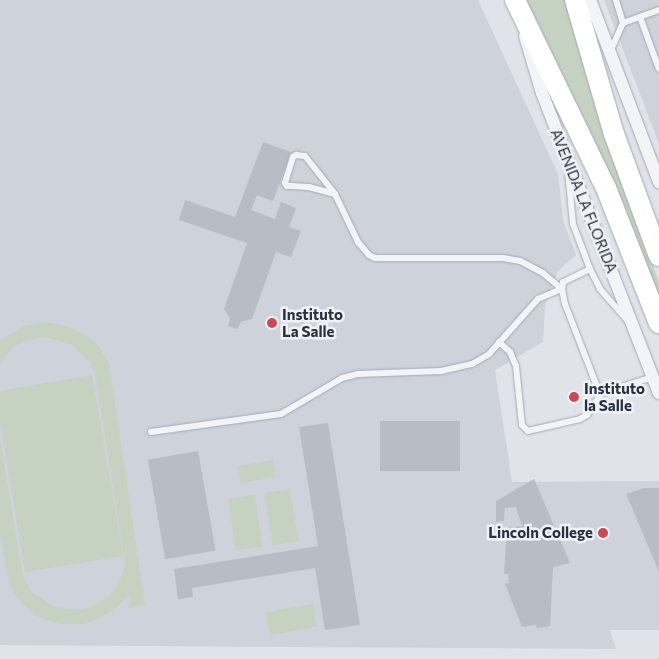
<!DOCTYPE html>
<html>
<head>
<meta charset="utf-8">
<style>
	body { margin:0 }
	#map { position:relative; width:659px; height:659px; overflow:hidden; background:#e0e3e9; font-family:Commissioner,sans-serif }
	div>[style] { position:absolute }
	.built>* { inset:0; background:#ced2db }
	.green>* { inset:0; background:#c5d2c1; transform-origin:0 0 }
	.building>* { inset:0; background:#b7bcc5; transform-origin:0 0 }
	.roads { filter:drop-shadow(0 0 1px #a5aab3) drop-shadow(0 0 1px #a5aab3) }
	.service>* { height:6px; margin:-3px; padding:0 3px; transform-origin:3px; border-radius:3px; background:#f3f4f7 }
	.minor>* { height:12px; margin:-6px; padding:0 6px; transform-origin:6px; border-radius:6px; background:#f3f4f7 }
	.primary>* { height:20px; margin:-10px; padding:0 10px; transform-origin:10px; border-radius:10px; background:#fff }
	.dots>* { width:14px; height:14px; translate:-50% -50%; box-sizing:border-box; border:2px solid #eff2f6; border-radius:50% }
	span { translate:-50% -50%; white-space:nowrap; text-align:center; line-height:1.15; -webkit-text-stroke:5px #eff2f6; paint-order:stroke }
	.street-label { font-size:15px; color:#293040 }
	.poi-label { font-size:15px; color:#293040; font-weight:700 }
	.left { translate:0 -50%; text-align:left }
	.right { translate:-100% -50%; text-align:right }
</style>
</head>
<body>
<div id="map">
	<div class="built">
		<div style="clip-path:polygon(0 0,478px 0,558px 174px,563px 220px,576px 255px,558px 271px,545px 305px,543px 342px,495px 370px,512px 482px,659px 481px,659px 488px,643px 488px,626px 494px,659px 572px,659px 630px,610px 630px,616px 649px,0 645px)"></div>
		<div style="clip-path:polygon(604px 0,659px 0,659px 144px)"></div>
	</div>
	<div class="green">
		<div style="clip-path:polygon(526px 0,567px 0,635px 217px,659px 282px,659px 310px,597px 145px)"></div>
		<div style="clip-path:polygon(46px 322px,68px 326px,88px 337px,97px 344px,109px 363px,145px 605px,130px 608px,129px 594px,114px 610px,94px 621px,82px 624px,60px 624px,49px 621px,39px 617px,21px 603px,9px 585px,0 532px,0 438px,22px 574px,31px 591px,54px 607px,81px 610px,91px 607px,108px 597px,114px 590px,123px 573px,125px 563px,95px 373px,91px 364px,71px 344px,44px 337px,24px 341px,15px 346px,0 362px,0 340px,24px 326px)"></div>
		<div style="clip-path:polygon(92px 375px,123px 556px,25px 572px,0 420px,0 391px)"></div>
		<div style="left:273px;top:460px;width:17px;height:36px;rotate:80deg"></div>
		<div style="left:290px;top:489px;width:53px;height:26px;rotate:81deg"></div>
		<div style="left:255px;top:495px;width:52px;height:27px;rotate:82deg"></div>
		<div style="left:313px;top:604px;width:23px;height:48px;rotate:80deg"></div>
	</div>
	<div class="building">
		<div style="clip-path:polygon(263px 142px,291px 152px,273px 201px,257px 195px,251px 210px,275px 219px,281px 202px,296px 208px,289px 227px,301px 231px,291px 257px,276px 252px,252px 319px,241px 322px,237px 329px,228px 326px,230px 318px,224px 309px,247px 243px,179px 220px,185px 200px,235px 217px)"></div>
		<div style="left:460px;top:421px;width:50px;height:80px;rotate:90deg"></div>
		<div style="clip-path:polygon(328px 423px,360px 625px,325px 630px,315px 568px,192px 588px,193px 597px,178px 599px,174px 569px,318px 546px,299px 427px)"></div>
		<div style="left:198px;top:451px;width:101px;height:51px;rotate:80deg"></div>
		<div style="clip-path:polygon(534px 479px,570px 563px,553px 567px,550px 626px,537px 628px,536px 625px,522px 627px,505px 584px,509px 583px,508px 574px,504px 574px,507px 528px,522px 526px,516px 507px,505px 508px,504px 521px,496px 522px,496px 501px)"></div>
		<div style="clip-path:polygon(643px 488px,659px 488px,659px 572px,626px 494px)"></div>
	</div>
	<div class="roads">
		<div class="service">
			<div style="left:640px;top:17px;width:55px;rotate:69.9deg"></div>
			<div style="left:623px;top:23px;width:38px;rotate:-20deg"></div>
			<div style="left:610px;top:52px;width:32px;rotate:-66deg"></div>
			<div style="left:623px;top:23px;width:24px;rotate:-107deg"></div>
			<div style="left:296px;top:155px;width:9px;rotate:6deg"></div>
			<div style="left:305px;top:156px;width:48px;rotate:51.7deg"></div>
			<div style="left:335px;top:194px;width:27px;rotate:-165deg"></div>
			<div style="left:309px;top:187px;width:22px;rotate:-177deg"></div>
			<div style="left:287px;top:186px;width:4px;rotate:-124deg"></div>
			<div style="left:285px;top:183px;width:27px;rotate:-73deg"></div>
			<div style="left:293px;top:157px;width:4px;rotate:-34deg"></div>
			<div style="left:568px;top:171px;width:53px;rotate:84.6deg"></div>
			<div style="left:573px;top:224px;width:48px;rotate:69.3deg"></div>
			<div style="left:590px;top:269px;width:22px;rotate:63deg"></div>
			<div style="left:600px;top:289px;width:41px;rotate:48.9deg"></div>
			<div style="left:590px;top:269px;width:30px;rotate:154deg"></div>
			<div style="left:563px;top:282px;width:7px;rotate:98deg"></div>
			<div style="left:562px;top:289px;width:15px;rotate:79deg"></div>
			<div style="left:565px;top:304px;width:91px;rotate:68.8deg"></div>
			<div style="left:598px;top:389px;width:6px;rotate:45deg"></div>
			<div style="left:602px;top:393px;width:53px;rotate:-17.4deg"></div>
			<div style="left:499px;top:342px;width:15px;rotate:42deg"></div>
			<div style="left:510px;top:352px;width:15px;rotate:67deg"></div>
			<div style="left:516px;top:366px;width:59px;rotate:84.2deg"></div>
			<div style="left:522px;top:425px;width:8px;rotate:45deg"></div>
			<div style="left:528px;top:431px;width:53px;rotate:-13deg"></div>
			<div style="left:580px;top:419px;width:8px;rotate:-30deg"></div>
			<div style="left:587px;top:415px;width:27px;rotate:-56deg"></div>
			<div style="left:151px;top:432px;width:131px;rotate:-7.9deg"></div>
			<div style="left:281px;top:414px;width:71px;rotate:-30.5deg"></div>
			<div style="left:342px;top:378px;width:16px;rotate:-14deg"></div>
			<div style="left:358px;top:374px;width:83px;rotate:-2.1deg"></div>
			<div style="left:441px;top:371px;width:32px;rotate:-13deg"></div>
			<div style="left:472px;top:364px;width:20px;rotate:-30deg"></div>
			<div style="left:489px;top:354px;width:74px;rotate:-48.3deg"></div>
			<div style="left:538px;top:299px;width:26px;rotate:-23deg"></div>
			<div style="left:562px;top:289px;width:25px;rotate:-140deg"></div>
			<div style="left:543px;top:273px;width:26px;rotate:-152deg"></div>
			<div style="left:520px;top:261px;width:17px;rotate:-170deg"></div>
			<div style="left:503px;top:258px;width:128px;rotate:180deg"></div>
			<div style="left:375px;top:258px;width:7px;rotate:-153deg"></div>
			<div style="left:369px;top:255px;width:17px;rotate:-130deg"></div>
			<div style="left:358px;top:242px;width:53px;rotate:-115.6deg"></div>
		</div>
		<div class="minor">
			<div style="left:590px;top:0;width:195px;rotate:69.2deg"></div>
			<div style="left:525px;top:36px;width:59px;rotate:73.4deg"></div>
			<div style="left:542px;top:93px;width:322px;rotate:68.7deg"></div>
		</div>
		<div class="primary">
			<div style="left:515px;top:0;width:209px;rotate:64.2deg"></div>
			<div style="left:606px;top:188px;width:145px;rotate:68.6deg"></div>
			<div style="left:575px;top:0;width:140px;rotate:73.8deg"></div>
			<div style="left:614px;top:134px;width:130px;rotate:69.8deg"></div>
		</div>
	</div>
	<div class="dots">
		<div style="left:272px;top:323px;background:#cb4856"></div>
		<div style="left:574px;top:397px;background:#cb4856"></div>
		<div style="left:603px;top:533px;background:#cb4856"></div>
	</div>
	<div class="street-label">
		<span style="left:584px;top:201px;rotate:68deg">AVENIDA LA FLORIDA</span>
	</div>
	<div class="poi-label">
		<span class="left" style="left:282px;top:323px">Instituto<br>La Salle</span>
		<span class="left" style="left:584px;top:397px">Instituto<br>la Salle</span>
		<span class="right" style="left:593px;top:533px">Lincoln College</span>
	</div>
</div>
</body>
</html>
